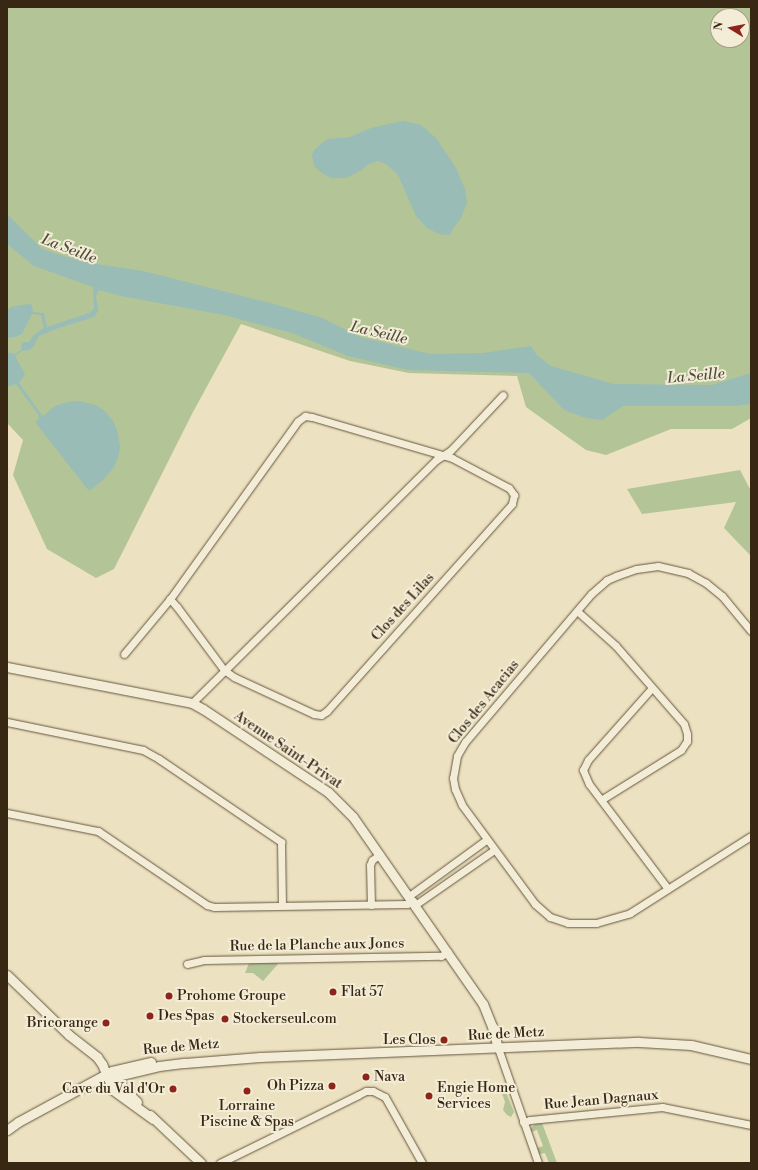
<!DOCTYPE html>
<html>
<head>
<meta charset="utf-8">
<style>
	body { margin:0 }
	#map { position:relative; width:758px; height:1170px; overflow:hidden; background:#ece1c0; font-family:"Libre Bodoni",serif }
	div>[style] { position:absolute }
	.green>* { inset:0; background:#b3c496 }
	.water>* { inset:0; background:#99bcb6 }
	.roads { filter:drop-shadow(0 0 1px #65563e) drop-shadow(0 0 1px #65563e) }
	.street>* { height:7px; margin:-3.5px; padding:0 3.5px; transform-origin:3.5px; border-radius:3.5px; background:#f3ecd6 }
	.secondary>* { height:9px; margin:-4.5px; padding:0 4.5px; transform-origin:4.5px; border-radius:4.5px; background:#f3ecd6 }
	.dots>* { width:11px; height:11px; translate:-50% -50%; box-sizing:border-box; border:2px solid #f3ecd6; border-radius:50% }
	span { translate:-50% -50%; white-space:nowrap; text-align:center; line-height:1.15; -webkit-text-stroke:4px #f3ecd6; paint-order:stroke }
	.street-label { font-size:14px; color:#382713 }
	.poi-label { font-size:14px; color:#382713 }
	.left { translate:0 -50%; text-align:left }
	.right { translate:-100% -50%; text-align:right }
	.water-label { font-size:15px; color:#504c3c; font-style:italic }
	.frame { position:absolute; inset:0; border:8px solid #382713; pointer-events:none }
	.north { position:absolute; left:710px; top:8px; width:40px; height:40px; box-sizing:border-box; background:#f3ecd6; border:1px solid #a89d88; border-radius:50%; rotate:280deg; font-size:11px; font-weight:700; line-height:16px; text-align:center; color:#382713 }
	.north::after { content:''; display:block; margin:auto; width:14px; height:18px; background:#8f2418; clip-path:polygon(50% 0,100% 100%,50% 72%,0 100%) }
</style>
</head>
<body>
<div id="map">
	<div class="green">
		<div style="clip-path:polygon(evenodd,7px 7px,751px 7px,751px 418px,732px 429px,671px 429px,606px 455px,586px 450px,526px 407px,517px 376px,409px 373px,350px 361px,241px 324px,193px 412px,114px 569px,96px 578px,47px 549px,13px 475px,23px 440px,7px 423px,7px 7px,718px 16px,742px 16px,742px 40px,718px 40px,718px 16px)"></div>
		<div style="clip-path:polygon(740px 470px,751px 491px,751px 556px,724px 528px,736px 502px,642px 514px,627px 489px)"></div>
		<div style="clip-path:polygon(249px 963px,277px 963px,278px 964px,263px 981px,253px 973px,245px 973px)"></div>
		<div style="clip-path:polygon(502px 1083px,514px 1112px,511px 1117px,507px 1115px,503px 1110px,505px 1102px,499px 1085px)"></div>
		<div style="clip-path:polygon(542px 1123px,557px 1163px,549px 1163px,545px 1153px,539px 1154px,537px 1148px,543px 1146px,537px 1130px,531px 1132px,531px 1128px,535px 1124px)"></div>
	</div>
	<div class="water">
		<div style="clip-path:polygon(403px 121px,421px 125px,436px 138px,456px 168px,465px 189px,467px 203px,461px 218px,449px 235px,439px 234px,427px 228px,416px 216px,398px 175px,386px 164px,378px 161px,369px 164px,360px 171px,346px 178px,331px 178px,322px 173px,314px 166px,312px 156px,314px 150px,327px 139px,350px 137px,371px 128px)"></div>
		<div style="clip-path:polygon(7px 214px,42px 249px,83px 262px,143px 271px,274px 304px,322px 318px,360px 337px,430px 354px,483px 353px,531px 346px,536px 354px,551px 366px,614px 384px,712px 385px,751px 373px,751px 404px,734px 406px,623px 406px,602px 420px,586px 418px,564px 410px,529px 373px,408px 370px,348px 356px,292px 333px,224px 315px,121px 296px,99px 290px,96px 296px,98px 311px,94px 317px,56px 329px,39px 336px,33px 347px,29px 350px,22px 351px,15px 356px,25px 374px,19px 383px,41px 414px,43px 416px,55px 406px,68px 402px,79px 401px,95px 405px,104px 410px,113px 421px,117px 430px,120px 446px,119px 455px,114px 467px,105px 478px,89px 491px,35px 422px,39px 419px,38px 414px,16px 384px,7px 387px,7px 352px,15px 354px,22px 349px,21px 345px,24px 342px,29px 342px,34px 335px,44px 328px,41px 315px,32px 314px,22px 334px,15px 337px,7px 338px,7px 310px,11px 307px,29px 304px,32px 305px,33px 312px,44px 313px,47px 327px,89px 313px,94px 309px,93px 287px,34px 266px,7px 244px)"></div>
	</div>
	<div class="roads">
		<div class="street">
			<div style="left:577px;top:611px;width:52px;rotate:41.9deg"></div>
			<div style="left:616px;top:646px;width:103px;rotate:48.9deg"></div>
			<div style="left:684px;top:724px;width:10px;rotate:73deg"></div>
			<div style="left:687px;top:734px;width:7px;rotate:90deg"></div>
			<div style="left:687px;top:741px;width:11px;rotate:124deg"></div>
			<div style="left:681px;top:750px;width:94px;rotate:148deg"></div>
			<div style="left:751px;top:631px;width:45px;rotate:-129.6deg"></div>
			<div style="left:722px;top:596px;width:21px;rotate:-141deg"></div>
			<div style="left:706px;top:583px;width:21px;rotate:-151deg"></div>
			<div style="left:688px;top:573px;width:31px;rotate:-167deg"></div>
			<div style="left:658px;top:566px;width:22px;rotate:172deg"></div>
			<div style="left:636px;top:569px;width:21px;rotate:161deg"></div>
			<div style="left:616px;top:576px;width:10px;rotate:156deg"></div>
			<div style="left:607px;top:580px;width:21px;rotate:139deg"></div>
			<div style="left:591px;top:594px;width:194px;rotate:130.4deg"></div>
			<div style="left:465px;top:742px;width:16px;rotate:120deg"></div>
			<div style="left:457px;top:756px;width:22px;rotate:100deg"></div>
			<div style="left:453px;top:778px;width:11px;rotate:80deg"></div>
			<div style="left:455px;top:789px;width:17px;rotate:66deg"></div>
			<div style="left:462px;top:805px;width:123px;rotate:53.6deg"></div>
			<div style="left:535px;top:904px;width:20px;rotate:41deg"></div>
			<div style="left:550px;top:917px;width:19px;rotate:18deg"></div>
			<div style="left:568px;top:923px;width:28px"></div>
			<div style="left:596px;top:923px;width:35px;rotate:-16deg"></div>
			<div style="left:630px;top:913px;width:143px;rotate:-32.5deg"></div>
			<div style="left:124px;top:654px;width:72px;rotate:-50.1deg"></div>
			<div style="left:170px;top:599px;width:219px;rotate:-54.3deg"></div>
			<div style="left:298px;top:421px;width:9px;rotate:-36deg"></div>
			<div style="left:305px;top:416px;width:7px;rotate:8deg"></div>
			<div style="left:312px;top:417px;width:146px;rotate:16.3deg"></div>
			<div style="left:452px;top:458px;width:64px;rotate:27.8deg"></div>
			<div style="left:509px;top:488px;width:9px;rotate:54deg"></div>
			<div style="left:514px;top:495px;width:9px;rotate:103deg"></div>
			<div style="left:512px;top:504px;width:278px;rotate:131.8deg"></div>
			<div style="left:327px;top:711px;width:7px;rotate:146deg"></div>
			<div style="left:321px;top:715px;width:7px;rotate:-172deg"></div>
			<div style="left:314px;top:714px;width:88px;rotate:-155.2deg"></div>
			<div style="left:234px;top:677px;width:12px;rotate:-145deg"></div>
			<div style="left:224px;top:670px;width:79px;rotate:-126.7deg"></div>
			<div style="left:177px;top:607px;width:11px;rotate:-131deg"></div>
			<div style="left:651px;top:689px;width:95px;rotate:131.6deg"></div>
			<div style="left:588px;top:760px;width:11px;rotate:117deg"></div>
			<div style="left:583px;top:770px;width:15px;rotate:67deg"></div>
			<div style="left:589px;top:784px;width:131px;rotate:53deg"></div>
			<div style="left:192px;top:703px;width:344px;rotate:-44.9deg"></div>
			<div style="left:436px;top:460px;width:17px;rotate:-33deg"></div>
			<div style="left:450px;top:451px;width:77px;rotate:-46.6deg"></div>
			<div style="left:7px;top:722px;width:139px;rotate:11.6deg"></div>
			<div style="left:143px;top:750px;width:18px;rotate:29deg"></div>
			<div style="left:159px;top:759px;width:148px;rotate:34.2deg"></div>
			<div style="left:281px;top:842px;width:63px;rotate:89.1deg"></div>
			<div style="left:7px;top:813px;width:93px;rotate:11.2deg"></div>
			<div style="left:98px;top:831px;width:132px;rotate:34.2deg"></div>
			<div style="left:207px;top:905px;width:7px;rotate:16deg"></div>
			<div style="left:214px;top:907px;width:193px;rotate:-0.9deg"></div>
			<div style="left:407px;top:904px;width:7px;rotate:-27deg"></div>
			<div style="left:409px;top:896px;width:95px;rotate:-36deg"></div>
			<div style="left:371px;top:905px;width:40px;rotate:-91.4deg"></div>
			<div style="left:370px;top:865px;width:5px;rotate:-68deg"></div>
			<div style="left:372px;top:860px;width:9px;rotate:-36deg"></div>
			<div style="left:415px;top:905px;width:96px;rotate:-34.8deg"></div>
			<div style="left:187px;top:964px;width:17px;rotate:-13deg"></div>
			<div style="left:204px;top:960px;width:237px;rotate:-1deg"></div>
			<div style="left:441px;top:956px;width:8px;rotate:-30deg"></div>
			<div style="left:498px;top:1048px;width:122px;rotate:70.8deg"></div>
			<div style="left:523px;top:1122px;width:7px;rotate:-16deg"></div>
			<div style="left:530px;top:1120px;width:133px;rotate:-5.6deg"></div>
			<div style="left:662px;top:1107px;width:91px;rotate:11.4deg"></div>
			<div style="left:220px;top:1163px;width:154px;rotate:-26.2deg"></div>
			<div style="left:358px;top:1095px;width:9px;rotate:-27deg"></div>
			<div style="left:366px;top:1091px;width:7px"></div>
			<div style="left:373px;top:1091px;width:13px;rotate:27deg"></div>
			<div style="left:385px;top:1097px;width:76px;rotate:60.7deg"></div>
		</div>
		<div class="secondary">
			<div style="left:7px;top:667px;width:188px;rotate:11deg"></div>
			<div style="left:192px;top:703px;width:13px;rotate:29deg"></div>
			<div style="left:203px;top:709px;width:150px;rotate:33.6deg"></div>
			<div style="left:328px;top:792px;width:35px;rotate:45deg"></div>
			<div style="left:353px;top:817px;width:228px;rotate:55.2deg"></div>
			<div style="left:483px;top:1004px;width:24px;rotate:68deg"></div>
			<div style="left:492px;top:1026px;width:23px;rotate:75deg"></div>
			<div style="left:7px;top:975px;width:86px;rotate:44.1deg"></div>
			<div style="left:69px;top:1035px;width:36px;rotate:38deg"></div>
			<div style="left:97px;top:1057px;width:9px;rotate:54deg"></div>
			<div style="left:102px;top:1064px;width:28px;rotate:67deg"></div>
			<div style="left:113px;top:1090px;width:49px;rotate:35.9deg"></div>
			<div style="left:106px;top:1076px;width:12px"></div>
			<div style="left:118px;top:1076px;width:42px;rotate:-13.7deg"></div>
			<div style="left:159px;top:1066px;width:26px;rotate:-7deg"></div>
			<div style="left:185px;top:1063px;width:75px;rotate:-4.6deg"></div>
			<div style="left:260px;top:1057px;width:379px;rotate:-2.3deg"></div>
			<div style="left:639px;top:1042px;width:52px;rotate:3.3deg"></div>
			<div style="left:691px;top:1045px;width:62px;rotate:13.1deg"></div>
			<div style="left:107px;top:1076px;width:16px;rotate:35deg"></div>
			<div style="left:120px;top:1085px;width:24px;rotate:45deg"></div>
			<div style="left:150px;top:1115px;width:70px;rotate:43.3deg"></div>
			<div style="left:7px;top:1130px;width:14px;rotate:-36deg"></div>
			<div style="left:18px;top:1122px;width:107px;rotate:-28.5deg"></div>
			<div style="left:112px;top:1071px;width:40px;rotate:-13deg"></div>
		</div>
	</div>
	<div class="dots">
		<div style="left:333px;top:992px;background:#8f2418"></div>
		<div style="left:169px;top:996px;background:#8f2418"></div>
		<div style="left:150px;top:1016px;background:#8f2418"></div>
		<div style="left:225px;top:1019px;background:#8f2418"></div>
		<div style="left:106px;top:1023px;background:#8f2418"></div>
		<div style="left:444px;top:1040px;background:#8f2418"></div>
		<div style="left:366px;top:1077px;background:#8f2418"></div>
		<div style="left:332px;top:1086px;background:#8f2418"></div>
		<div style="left:173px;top:1089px;background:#8f2418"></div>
		<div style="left:247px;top:1091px;background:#8f2418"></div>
		<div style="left:429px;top:1096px;background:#8f2418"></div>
	</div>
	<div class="street-label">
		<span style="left:403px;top:607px;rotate:-48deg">Clos des Lilas</span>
		<span style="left:484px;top:702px;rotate:-51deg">Clos des Acacias</span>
		<span style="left:288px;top:750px;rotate:34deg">Avenue Saint-Privat</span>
		<span style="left:317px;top:945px;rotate:-1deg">Rue de la Planche aux Joncs</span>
		<span style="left:506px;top:1034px;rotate:-3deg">Rue de Metz</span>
		<span style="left:181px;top:1047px;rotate:-5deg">Rue de Metz</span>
		<span style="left:601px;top:1100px;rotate:-5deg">Rue Jean Dagnaux</span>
	</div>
	<div class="poi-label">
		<span class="left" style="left:341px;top:992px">Flat 57</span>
		<span class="left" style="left:177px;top:996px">Prohome Groupe</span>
		<span class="left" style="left:158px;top:1016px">Des Spas</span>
		<span class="left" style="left:233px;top:1019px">Stockerseul.com</span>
		<span class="right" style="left:98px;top:1023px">Bricorange</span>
		<span class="right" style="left:436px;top:1040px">Les Clos</span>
		<span class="left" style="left:374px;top:1077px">Nava</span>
		<span class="right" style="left:324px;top:1086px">Oh Pizza</span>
		<span class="left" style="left:437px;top:1096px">Engie Home<br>Services</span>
		<span class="right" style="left:165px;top:1089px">Cave du Val d'Or</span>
		<span style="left:247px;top:1114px">Lorraine<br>Piscine &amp; Spas</span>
	</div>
	<div class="water-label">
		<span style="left:69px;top:249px;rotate:21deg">La Seille</span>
		<span style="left:379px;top:333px;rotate:13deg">La Seille</span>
		<span style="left:696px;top:376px;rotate:-5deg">La Seille</span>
	</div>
	<div class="frame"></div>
	<div class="north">N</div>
</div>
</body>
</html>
